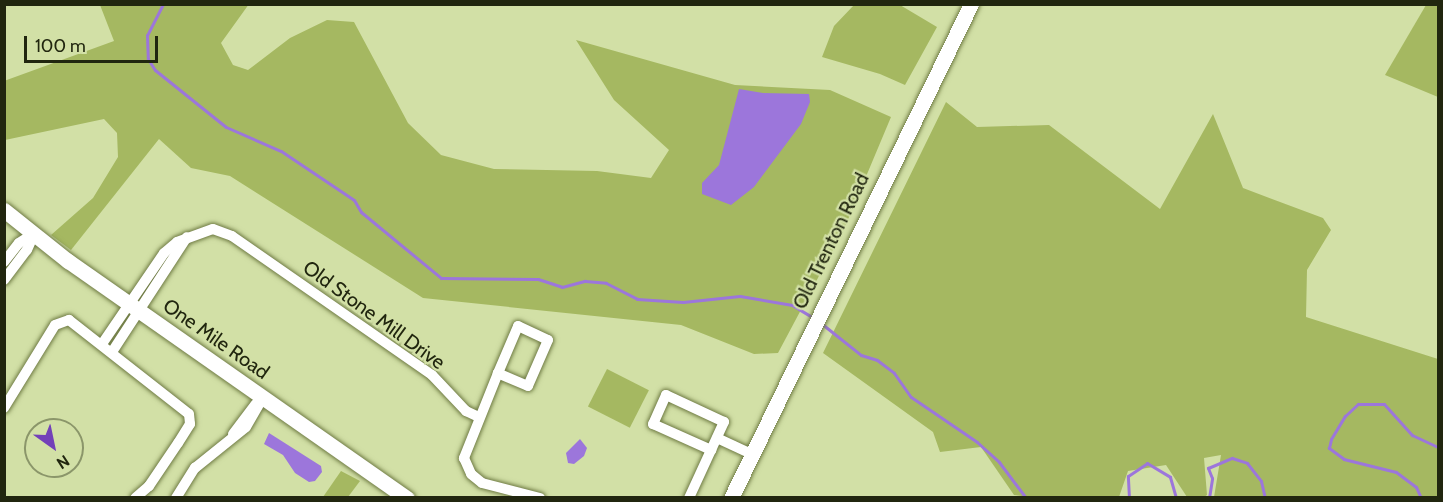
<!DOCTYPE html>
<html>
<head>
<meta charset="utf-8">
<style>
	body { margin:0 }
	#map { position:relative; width:1443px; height:502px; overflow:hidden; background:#d2e0a6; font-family:Cabin,sans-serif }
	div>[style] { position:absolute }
	.green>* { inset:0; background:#a5b861; transform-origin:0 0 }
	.water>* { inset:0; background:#9c76db }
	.stream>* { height:3px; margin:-1.5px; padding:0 1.5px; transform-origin:1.5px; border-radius:1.5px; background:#9c76db }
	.roads { filter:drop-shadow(0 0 2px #6f7b44) drop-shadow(0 0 2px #6f7b44) }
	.street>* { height:10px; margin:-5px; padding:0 5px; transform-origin:5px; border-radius:5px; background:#fff }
	.secondary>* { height:15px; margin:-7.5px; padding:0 7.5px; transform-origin:7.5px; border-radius:7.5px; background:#fff }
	span { translate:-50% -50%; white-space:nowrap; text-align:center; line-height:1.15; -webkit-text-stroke:4.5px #d2e0a6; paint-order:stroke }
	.street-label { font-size:20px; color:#21260f }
	.frame { position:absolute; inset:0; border:6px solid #21260f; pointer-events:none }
	.north { position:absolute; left:24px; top:418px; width:60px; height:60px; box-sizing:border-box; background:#d2e0a6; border:2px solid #8b966a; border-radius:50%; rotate:147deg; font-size:16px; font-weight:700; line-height:24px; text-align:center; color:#21260f }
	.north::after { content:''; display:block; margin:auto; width:21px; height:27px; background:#7341b8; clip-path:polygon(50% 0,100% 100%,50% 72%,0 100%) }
	.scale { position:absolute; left:24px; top:36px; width:134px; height:27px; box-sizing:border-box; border:3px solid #21260f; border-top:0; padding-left:8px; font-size:18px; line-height:21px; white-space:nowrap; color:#21260f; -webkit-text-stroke:4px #d2e0a6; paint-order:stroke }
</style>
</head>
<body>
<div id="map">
	<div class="green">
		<div style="clip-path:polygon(249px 4px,221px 43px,233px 65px,248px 70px,290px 38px,327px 20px,354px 22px,408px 123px,441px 155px,494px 169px,597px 171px,651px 178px,669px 150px,614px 100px,576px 40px,735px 85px,830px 90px,891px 117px,844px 229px,778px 353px,754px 354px,681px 325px,423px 298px,230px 176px,191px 168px,159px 139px,71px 250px,51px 235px,93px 198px,118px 157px,117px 133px,104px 119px,5px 140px,4px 81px,114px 41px,100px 5px)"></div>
		<div style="clip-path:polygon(854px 5px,900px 5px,937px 27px,905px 85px,880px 74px,822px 57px,834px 26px)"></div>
		<div style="clip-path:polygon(1426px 5px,1438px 5px,1438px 97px,1385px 75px)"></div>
		<div style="clip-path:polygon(946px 102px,977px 127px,1049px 125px,1160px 209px,1213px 114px,1243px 188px,1323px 218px,1331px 230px,1307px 270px,1306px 317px,1438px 359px,1438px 497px,1214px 497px,1221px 455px,1204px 458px,1207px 495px,1204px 497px,1187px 497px,1166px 465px,1128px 471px,1119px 497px,1029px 497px,1014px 495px,981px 447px,940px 452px,933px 432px,823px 353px)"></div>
		<div style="left:607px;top:369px;width:47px;height:42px;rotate:27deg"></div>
		<div style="clip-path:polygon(341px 471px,360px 481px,348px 497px,323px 497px)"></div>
	</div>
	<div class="water">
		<div style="clip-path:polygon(739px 89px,763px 93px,809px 94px,810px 102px,801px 124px,754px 187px,731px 205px,702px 194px,702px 183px,719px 165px)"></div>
		<div style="clip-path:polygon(269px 433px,321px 466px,322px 472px,315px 481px,309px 482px,295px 473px,283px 455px,264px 444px)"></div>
		<div style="clip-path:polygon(580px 439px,587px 448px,584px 456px,574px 464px,568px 463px,566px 453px)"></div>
	</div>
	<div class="stream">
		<div style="left:163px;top:4px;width:35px;rotate:117deg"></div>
		<div style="left:147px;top:35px;width:24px;rotate:88deg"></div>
		<div style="left:148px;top:59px;width:13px;rotate:58deg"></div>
		<div style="left:155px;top:70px;width:91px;rotate:38.8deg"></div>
		<div style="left:226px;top:127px;width:60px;rotate:23.6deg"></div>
		<div style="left:281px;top:151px;width:88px;rotate:33.9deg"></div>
		<div style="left:354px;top:200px;width:14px;rotate:60deg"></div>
		<div style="left:361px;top:212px;width:104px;rotate:39.5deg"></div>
		<div style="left:441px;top:278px;width:97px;rotate:0.6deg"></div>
		<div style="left:538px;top:279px;width:25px;rotate:18deg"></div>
		<div style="left:562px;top:287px;width:24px;rotate:-15deg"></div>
		<div style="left:585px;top:281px;width:21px;rotate:5deg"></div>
		<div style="left:606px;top:283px;width:35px;rotate:27deg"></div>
		<div style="left:637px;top:299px;width:46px;rotate:3.7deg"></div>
		<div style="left:683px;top:302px;width:57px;rotate:-6deg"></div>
		<div style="left:740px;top:296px;width:53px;rotate:9.8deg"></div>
		<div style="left:792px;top:305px;width:23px;rotate:31deg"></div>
		<div style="left:822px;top:324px;width:50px;rotate:38.5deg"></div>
		<div style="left:861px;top:355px;width:17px;rotate:17deg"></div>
		<div style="left:877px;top:360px;width:21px;rotate:37deg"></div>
		<div style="left:894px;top:373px;width:29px;rotate:55deg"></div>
		<div style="left:911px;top:397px;width:80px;rotate:34.3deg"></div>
		<div style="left:977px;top:442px;width:30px;rotate:42deg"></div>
		<div style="left:999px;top:462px;width:45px;rotate:53.1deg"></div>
		<div style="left:1129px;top:498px;width:22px;rotate:-93deg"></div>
		<div style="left:1128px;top:476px;width:23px;rotate:-34deg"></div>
		<div style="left:1147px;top:463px;width:27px;rotate:31deg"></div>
		<div style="left:1170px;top:477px;width:22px;rotate:74deg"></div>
		<div style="left:1209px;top:498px;width:20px;rotate:-81deg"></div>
		<div style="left:1212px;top:478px;width:11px;rotate:-112deg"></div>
		<div style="left:1208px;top:468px;width:26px;rotate:-23deg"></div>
		<div style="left:1232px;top:458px;width:16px;rotate:18deg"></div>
		<div style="left:1247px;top:463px;width:23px;rotate:52deg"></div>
		<div style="left:1261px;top:481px;width:17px;rotate:77deg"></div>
		<div style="left:1421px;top:498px;width:12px;rotate:-114deg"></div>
		<div style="left:1416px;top:487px;width:25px;rotate:-143deg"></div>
		<div style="left:1396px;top:472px;width:54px;rotate:-166deg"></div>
		<div style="left:1344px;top:459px;width:19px;rotate:-144deg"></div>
		<div style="left:1329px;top:448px;width:9px;rotate:-77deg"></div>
		<div style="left:1331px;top:439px;width:27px;rotate:-59deg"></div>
		<div style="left:1345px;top:416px;width:18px;rotate:-43deg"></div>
		<div style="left:1358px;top:404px;width:26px"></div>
		<div style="left:1384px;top:404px;width:42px;rotate:47.9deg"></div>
		<div style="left:1412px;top:435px;width:29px;rotate:25deg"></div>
	</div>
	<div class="roads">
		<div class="street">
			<div style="left:4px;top:262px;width:24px;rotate:-52deg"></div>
			<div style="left:19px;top:243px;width:17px;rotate:-33deg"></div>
			<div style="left:4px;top:280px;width:38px;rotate:-53deg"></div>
			<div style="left:27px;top:250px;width:17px;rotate:-66deg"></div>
			<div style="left:102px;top:344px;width:110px;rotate:-55.7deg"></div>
			<div style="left:164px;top:253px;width:17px;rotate:-40deg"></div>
			<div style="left:177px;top:242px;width:38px;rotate:-20deg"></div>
			<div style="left:213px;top:229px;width:20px;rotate:20deg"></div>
			<div style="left:232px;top:236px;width:244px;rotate:34.8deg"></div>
			<div style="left:432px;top:375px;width:50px;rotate:46.6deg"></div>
			<div style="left:466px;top:411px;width:14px;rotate:25deg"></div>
			<div style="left:112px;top:352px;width:137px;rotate:-56.9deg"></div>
			<div style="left:498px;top:373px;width:51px;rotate:-66.9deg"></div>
			<div style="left:518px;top:326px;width:33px;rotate:25deg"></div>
			<div style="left:548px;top:340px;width:50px;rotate:113.5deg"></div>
			<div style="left:528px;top:386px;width:33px;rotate:-157deg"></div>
			<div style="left:498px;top:373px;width:92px;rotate:111.8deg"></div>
			<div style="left:464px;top:458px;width:17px;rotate:66deg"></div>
			<div style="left:471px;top:474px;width:14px;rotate:39deg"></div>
			<div style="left:482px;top:483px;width:60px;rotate:14.5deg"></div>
			<div style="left:4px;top:408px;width:97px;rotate:-58.4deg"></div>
			<div style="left:55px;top:325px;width:15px;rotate:-20deg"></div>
			<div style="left:69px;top:320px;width:152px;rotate:38.1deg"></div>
			<div style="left:189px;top:414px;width:10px;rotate:84deg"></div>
			<div style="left:190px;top:424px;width:22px;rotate:122deg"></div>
			<div style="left:178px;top:443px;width:52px;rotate:124deg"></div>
			<div style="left:149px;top:486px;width:18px;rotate:139deg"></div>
			<div style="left:233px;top:434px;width:38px;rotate:-53deg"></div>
			<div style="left:717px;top:438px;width:38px;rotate:25deg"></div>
			<div style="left:176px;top:498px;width:36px;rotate:-58deg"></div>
			<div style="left:195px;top:468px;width:65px;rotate:-38.8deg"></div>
			<div style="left:246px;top:427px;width:34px;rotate:-60deg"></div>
			<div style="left:689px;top:498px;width:84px;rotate:-65.3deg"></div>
			<div style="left:724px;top:422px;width:64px;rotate:-155deg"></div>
			<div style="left:666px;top:395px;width:32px;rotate:114deg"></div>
			<div style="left:653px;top:424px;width:64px;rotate:24.1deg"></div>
		</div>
		<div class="secondary">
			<div style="left:4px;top:210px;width:82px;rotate:38.6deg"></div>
			<div style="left:68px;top:261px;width:414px;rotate:35deg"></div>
			<div style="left:731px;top:498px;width:549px;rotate:-64.09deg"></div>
		</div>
	</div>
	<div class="street-label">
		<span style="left:831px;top:241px;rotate:-64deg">Old Trenton Road</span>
		<span style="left:374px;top:315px;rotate:36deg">Old Stone Mill Drive</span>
		<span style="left:216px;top:339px;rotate:35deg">One Mile Road</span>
	</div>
	<div class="frame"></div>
	<div class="north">N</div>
	<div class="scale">100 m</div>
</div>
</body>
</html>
